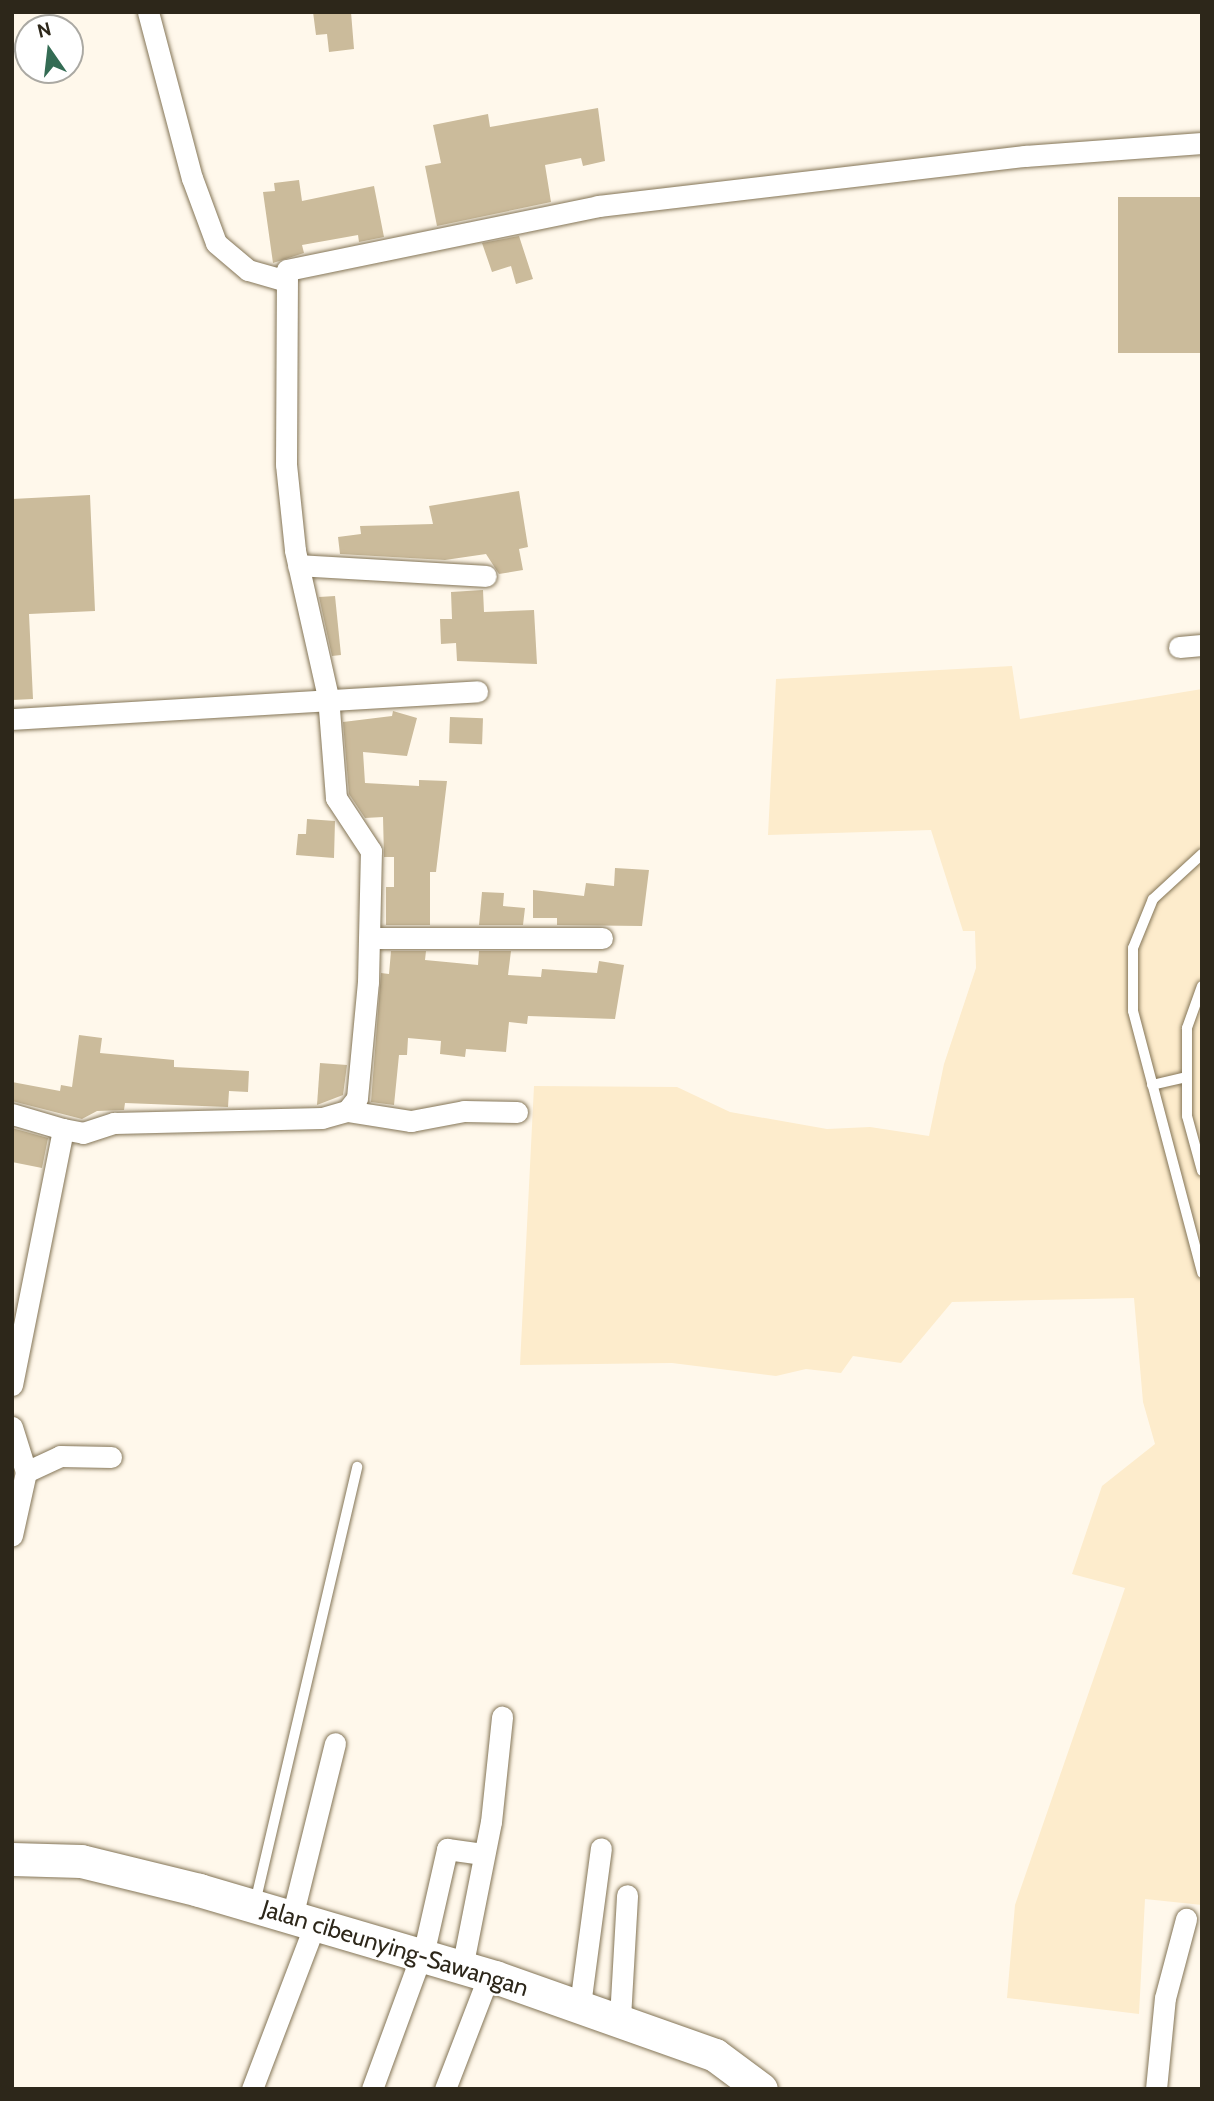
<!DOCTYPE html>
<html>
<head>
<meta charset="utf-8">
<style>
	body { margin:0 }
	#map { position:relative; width:1214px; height:2101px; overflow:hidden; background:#fff8eb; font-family:Cabin,sans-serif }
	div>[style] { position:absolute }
	.built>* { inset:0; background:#fdeccc }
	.building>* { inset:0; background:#cbbb9b; transform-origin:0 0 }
	.roads { filter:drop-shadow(0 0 2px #847557) drop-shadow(0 0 2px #847557) }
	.service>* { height:10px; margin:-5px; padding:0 5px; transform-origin:5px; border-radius:5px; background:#fff }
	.minor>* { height:21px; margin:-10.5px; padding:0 10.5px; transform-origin:10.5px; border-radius:10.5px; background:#fff }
	.primary>* { height:33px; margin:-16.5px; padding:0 16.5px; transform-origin:16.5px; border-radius:16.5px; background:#fff }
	span { translate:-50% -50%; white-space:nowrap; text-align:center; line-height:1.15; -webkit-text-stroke:5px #fff; paint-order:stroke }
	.street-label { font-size:24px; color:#2d271a }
	.frame { position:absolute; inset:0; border:14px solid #2d271a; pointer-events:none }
	.north { position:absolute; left:14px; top:14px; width:70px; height:70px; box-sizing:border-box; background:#fff; border:2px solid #aba9a3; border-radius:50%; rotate:346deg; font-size:19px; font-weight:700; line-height:28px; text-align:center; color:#2d271a }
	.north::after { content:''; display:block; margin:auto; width:24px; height:32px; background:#346c54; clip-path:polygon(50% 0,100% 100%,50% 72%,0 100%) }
</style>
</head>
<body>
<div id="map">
	<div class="built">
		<div style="clip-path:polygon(1012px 666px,1020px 719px,1202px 689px,1202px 1905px,1145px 1899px,1139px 2014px,1007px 1998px,1015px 1905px,1125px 1588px,1072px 1574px,1102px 1486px,1155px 1444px,1143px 1402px,1134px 1298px,952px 1302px,901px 1363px,853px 1356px,841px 1373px,806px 1369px,776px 1376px,672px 1363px,520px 1365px,534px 1086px,677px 1087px,730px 1112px,827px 1129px,870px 1127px,929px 1136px,944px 1064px,976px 968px,975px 931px,963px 931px,931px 830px,768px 835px,776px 679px)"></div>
	</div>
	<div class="building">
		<div style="clip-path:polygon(313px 12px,351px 12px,354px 49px,329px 52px,327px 34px,316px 35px)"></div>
		<div style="clip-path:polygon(598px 108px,605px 161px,583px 166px,581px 158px,545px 165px,551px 202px,437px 226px,425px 166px,441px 163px,433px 125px,488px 114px,490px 127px)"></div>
		<div style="clip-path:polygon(299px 180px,302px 201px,374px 186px,384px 237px,359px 242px,358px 235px,302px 245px,304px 253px,273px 263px,263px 192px,275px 191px,274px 183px)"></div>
		<div style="left:1202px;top:197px;width:156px;height:84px;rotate:90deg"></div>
		<div style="clip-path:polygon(519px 236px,533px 279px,516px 284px,511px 266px,492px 272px,482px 243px)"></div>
		<div style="clip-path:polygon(519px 491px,528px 547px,519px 549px,523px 570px,499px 574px,486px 554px,445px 560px,340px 554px,338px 537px,361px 534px,360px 526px,433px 524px,429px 506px)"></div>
		<div style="clip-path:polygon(90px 495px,95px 611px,29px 614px,33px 699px,12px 700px,12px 499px)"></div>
		<div style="clip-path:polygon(483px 590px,484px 612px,534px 610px,537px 664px,457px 661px,456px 643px,441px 644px,440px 619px,452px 619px,451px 592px)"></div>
		<div style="clip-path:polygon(335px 596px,341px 655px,332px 656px,319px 597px)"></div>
		<div style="clip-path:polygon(393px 711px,417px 718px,407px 756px,363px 752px,365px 783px,419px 786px,419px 780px,447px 781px,436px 872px,430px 872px,430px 925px,386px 925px,386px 887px,394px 887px,394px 857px,384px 857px,383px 817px,365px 818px,349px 794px,343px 722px,392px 716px)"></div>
		<div style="left:450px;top:717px;width:33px;height:26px;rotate:2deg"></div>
		<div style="clip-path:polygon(307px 819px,335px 821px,334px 858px,296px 855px,298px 834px,306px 834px)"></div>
		<div style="clip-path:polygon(615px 868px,649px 870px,642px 926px,557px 925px,557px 918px,533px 918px,533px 890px,584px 896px,586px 883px,614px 886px)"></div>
		<div style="clip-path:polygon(482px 892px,504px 893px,503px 906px,525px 908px,523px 925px,479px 925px)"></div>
		<div style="clip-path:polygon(391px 951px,426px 951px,425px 960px,478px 965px,479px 951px,511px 951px,508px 975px,541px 977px,542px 969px,597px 973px,599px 961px,624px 965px,615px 1019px,528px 1016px,527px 1024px,509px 1022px,506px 1052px,466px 1049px,465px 1057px,440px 1054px,441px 1041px,408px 1038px,407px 1055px,399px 1055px,394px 1105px,371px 1102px,381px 973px,389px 974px)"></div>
		<div style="clip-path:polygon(79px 1035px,102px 1038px,100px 1053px,174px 1060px,174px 1067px,249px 1071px,248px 1092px,229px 1091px,228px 1107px,125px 1103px,124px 1110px,97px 1111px,82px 1119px,12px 1101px,12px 1082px,60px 1091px,61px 1085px,72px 1087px)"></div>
		<div style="clip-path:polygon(320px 1063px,347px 1065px,343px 1095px,317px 1105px)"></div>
		<div style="clip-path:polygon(12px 1128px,48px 1138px,42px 1168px,12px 1162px)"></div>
	</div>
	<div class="roads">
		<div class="service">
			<div style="left:1202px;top:854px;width:67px;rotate:137.4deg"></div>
			<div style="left:1153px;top:899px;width:53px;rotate:112.2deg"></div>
			<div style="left:1133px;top:948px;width:63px;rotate:90deg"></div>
			<div style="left:1133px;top:1011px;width:271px;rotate:75.2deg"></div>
			<div style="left:1202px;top:986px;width:45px;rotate:109.7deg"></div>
			<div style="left:1187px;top:1028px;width:88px;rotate:90deg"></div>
			<div style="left:1187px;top:1116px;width:57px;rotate:74.7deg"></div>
			<div style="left:1152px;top:1085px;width:36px;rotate:-13deg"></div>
			<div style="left:255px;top:1903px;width:448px;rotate:-76.8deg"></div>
		</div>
		<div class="minor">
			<div style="left:148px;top:12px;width:172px;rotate:75.2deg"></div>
			<div style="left:192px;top:178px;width:69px;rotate:69.7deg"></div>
			<div style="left:216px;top:243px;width:42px;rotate:40.2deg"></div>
			<div style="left:248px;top:270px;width:36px;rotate:16deg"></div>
			<div style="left:298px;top:565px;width:188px;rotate:3.3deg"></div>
			<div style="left:1179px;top:647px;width:23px;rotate:-5deg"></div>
			<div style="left:12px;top:719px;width:466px;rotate:-3.4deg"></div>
			<div style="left:370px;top:938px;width:232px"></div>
			<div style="left:347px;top:1111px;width:65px;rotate:8.9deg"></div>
			<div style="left:411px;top:1121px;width:54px;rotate:-10.7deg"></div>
			<div style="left:464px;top:1111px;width:53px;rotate:1.1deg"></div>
			<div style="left:12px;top:1114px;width:53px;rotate:16.4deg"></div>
			<div style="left:12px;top:1385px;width:261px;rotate:-78.7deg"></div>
			<div style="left:63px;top:1129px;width:20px;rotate:11deg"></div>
			<div style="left:83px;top:1133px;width:33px;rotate:-18deg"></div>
			<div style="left:114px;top:1123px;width:208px;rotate:-1.4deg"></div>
			<div style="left:322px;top:1118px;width:26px;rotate:-16deg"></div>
			<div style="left:347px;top:1111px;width:16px;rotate:-52deg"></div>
			<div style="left:357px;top:1098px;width:117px;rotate:-84.6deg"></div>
			<div style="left:368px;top:982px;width:131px;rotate:-88.7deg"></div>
			<div style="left:371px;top:851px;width:64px;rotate:-123.4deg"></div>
			<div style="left:336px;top:798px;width:101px;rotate:-94.5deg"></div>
			<div style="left:328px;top:697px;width:151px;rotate:-102.7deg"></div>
			<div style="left:295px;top:550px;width:86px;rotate:-96deg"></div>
			<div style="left:286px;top:464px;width:194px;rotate:-89.7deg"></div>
			<div style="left:287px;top:270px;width:318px;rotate:-11.6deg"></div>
			<div style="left:598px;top:206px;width:430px;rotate:-6.7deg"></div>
			<div style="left:1025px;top:156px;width:177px;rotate:-4.2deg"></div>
			<div style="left:12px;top:1427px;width:47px;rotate:72.7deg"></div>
			<div style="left:26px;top:1472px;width:65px;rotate:102.5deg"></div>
			<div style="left:26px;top:1472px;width:38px;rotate:-25deg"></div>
			<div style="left:60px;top:1456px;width:51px;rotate:1.1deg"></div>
			<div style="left:292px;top:1917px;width:179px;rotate:-76.1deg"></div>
			<div style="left:423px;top:1955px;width:109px;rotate:-77.2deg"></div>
			<div style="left:447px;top:1849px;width:36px;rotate:8deg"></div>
			<div style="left:462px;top:1968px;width:149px;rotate:-78.8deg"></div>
			<div style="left:491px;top:1822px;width:106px;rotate:-84deg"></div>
			<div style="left:580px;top:2005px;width:158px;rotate:-82.4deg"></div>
			<div style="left:620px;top:2018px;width:123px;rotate:-86.7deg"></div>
			<div style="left:252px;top:2089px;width:177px;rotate:-69.1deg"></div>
			<div style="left:372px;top:2089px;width:142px;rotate:-69.8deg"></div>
			<div style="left:445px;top:2089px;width:122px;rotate:-68.9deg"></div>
			<div style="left:1156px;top:2089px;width:91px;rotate:-84.4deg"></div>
			<div style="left:1165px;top:1998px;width:82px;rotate:-75.1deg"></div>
		</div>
		<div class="primary">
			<div style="left:12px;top:1859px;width:69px;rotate:1.7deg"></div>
			<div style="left:81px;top:1861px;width:122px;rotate:13.8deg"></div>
			<div style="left:199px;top:1890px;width:309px;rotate:16.4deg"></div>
			<div style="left:495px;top:1977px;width:233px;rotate:19.5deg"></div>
			<div style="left:715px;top:2055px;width:57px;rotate:36.5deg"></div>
		</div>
	</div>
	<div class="street-label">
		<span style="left:395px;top:1948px;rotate:17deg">Jalan cibeunying-Sawangan</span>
	</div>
	<div class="frame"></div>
	<div class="north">N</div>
</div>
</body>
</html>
